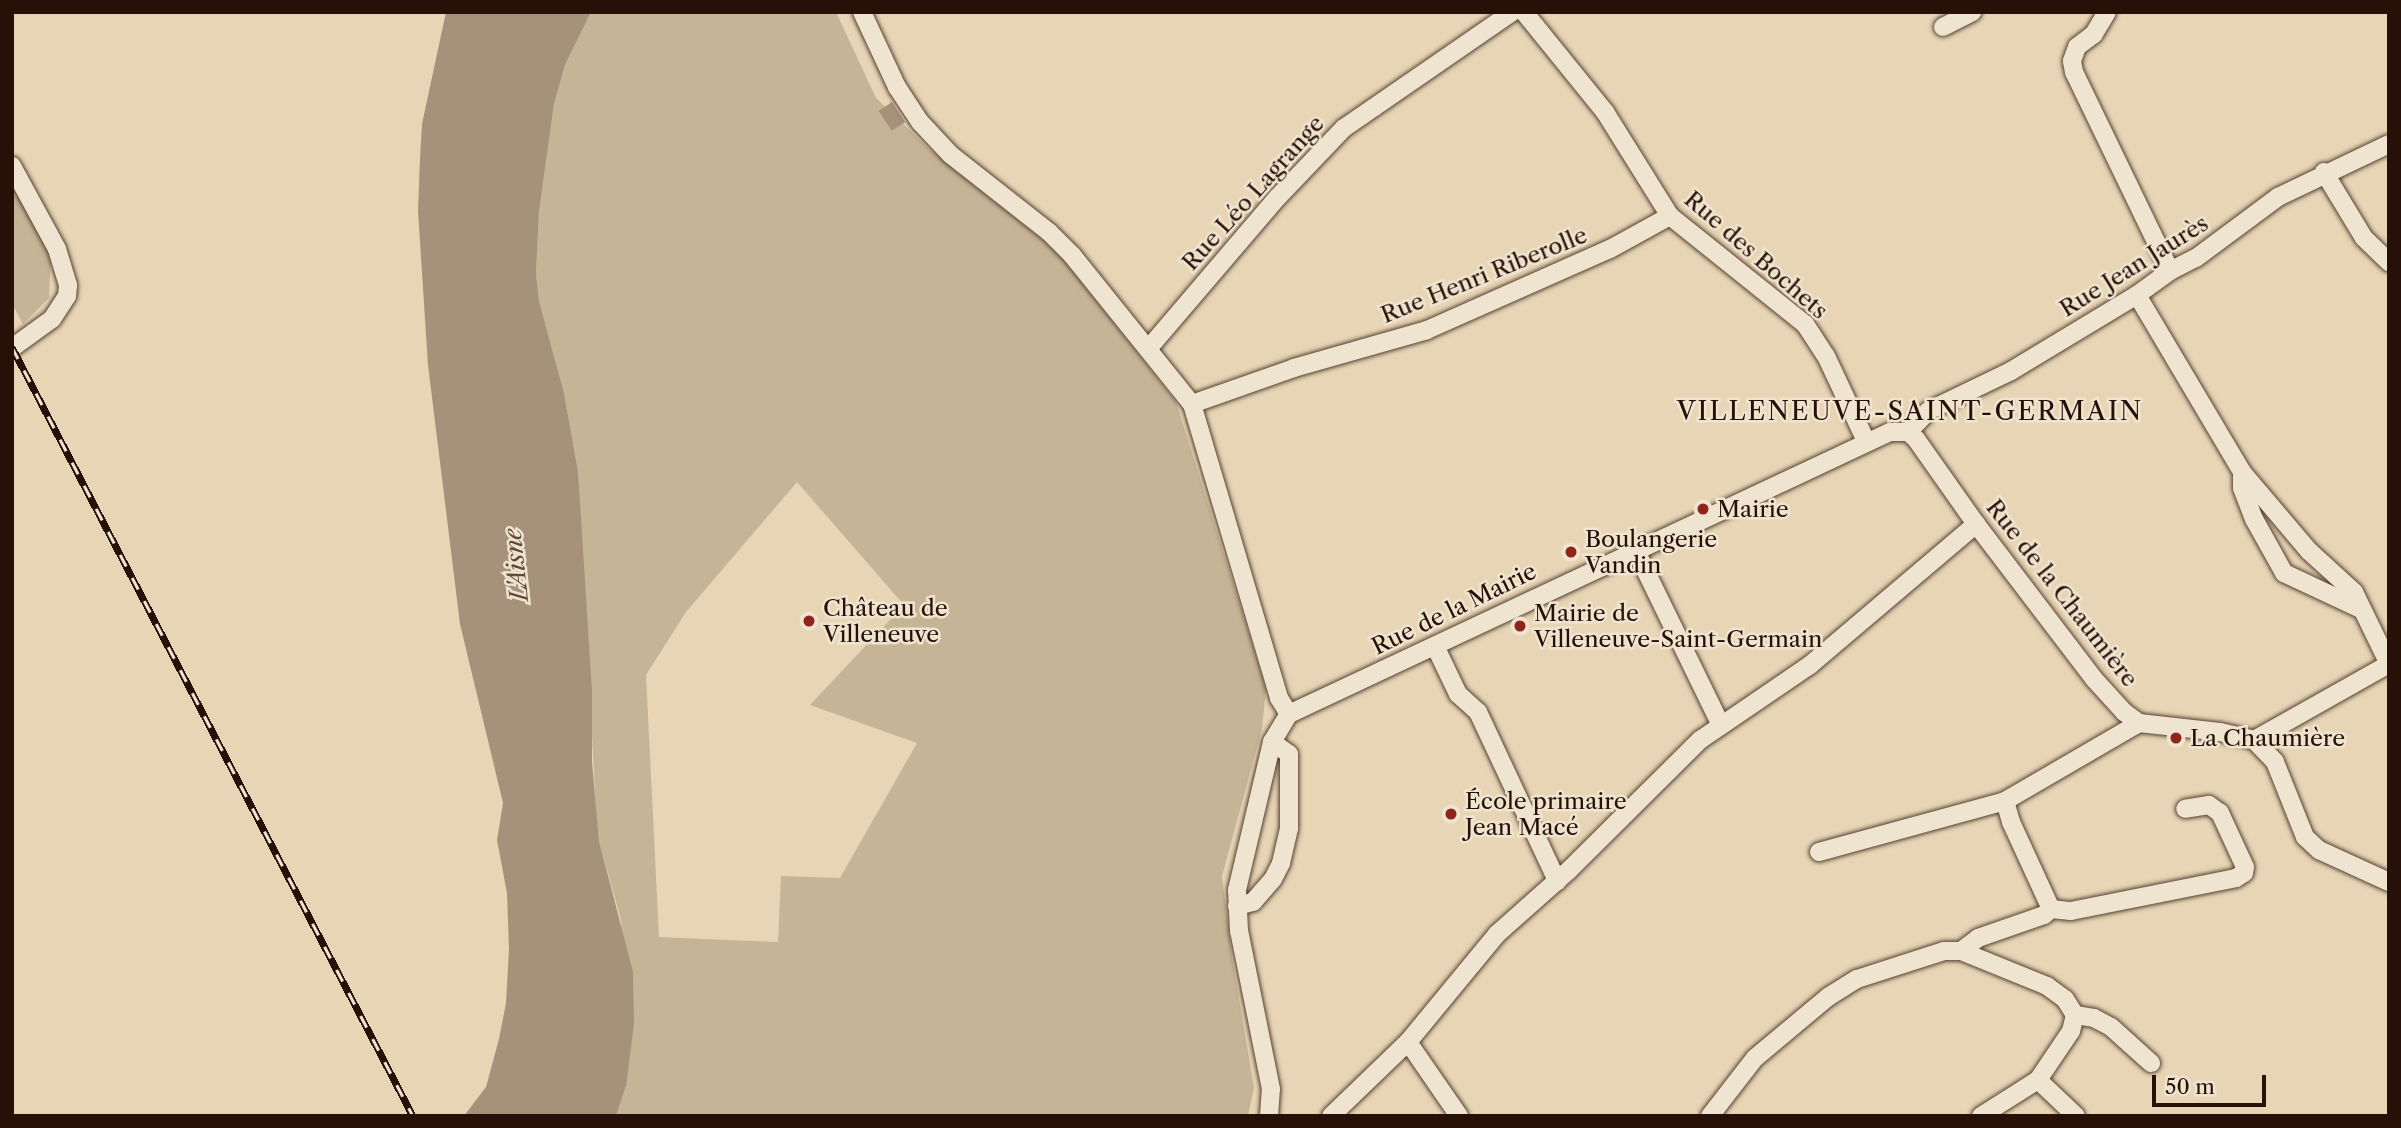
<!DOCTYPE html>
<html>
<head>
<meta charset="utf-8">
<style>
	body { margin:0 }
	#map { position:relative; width:2401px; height:1128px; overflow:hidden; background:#e7d5b5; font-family:"Libre Caslon Text",serif }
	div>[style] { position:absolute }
	.green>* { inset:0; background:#c6b497 }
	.water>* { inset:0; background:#a6927a; transform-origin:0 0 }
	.roads { filter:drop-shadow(0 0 2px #574132) drop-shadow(0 0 2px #574132) }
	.minor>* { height:18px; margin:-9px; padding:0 9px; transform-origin:9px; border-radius:9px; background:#efe4cf }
	.rail>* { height:7px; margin-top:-3.5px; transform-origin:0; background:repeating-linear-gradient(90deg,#efe4cf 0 13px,#271007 0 26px); box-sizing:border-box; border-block:2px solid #271007 }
	.dots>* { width:19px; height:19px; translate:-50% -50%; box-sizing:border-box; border:4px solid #efe4cf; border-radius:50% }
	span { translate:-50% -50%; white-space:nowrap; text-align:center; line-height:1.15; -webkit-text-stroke:5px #efe4cf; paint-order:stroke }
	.street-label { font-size:23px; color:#271007 }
	.poi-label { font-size:23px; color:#271007 }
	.left { translate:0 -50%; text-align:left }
	.water-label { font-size:24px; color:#604a3b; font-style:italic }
	.quarter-label { font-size:26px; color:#271007; letter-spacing:2px }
	.frame { position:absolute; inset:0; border:14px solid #271007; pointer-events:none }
	.scale { position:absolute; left:2152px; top:1075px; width:114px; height:32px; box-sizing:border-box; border:4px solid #271007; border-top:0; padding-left:9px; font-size:21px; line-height:24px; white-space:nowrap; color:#271007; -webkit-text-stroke:5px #efe4cf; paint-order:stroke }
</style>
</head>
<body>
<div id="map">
	<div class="green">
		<div style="clip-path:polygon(evenodd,591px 12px,836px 12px,876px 98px,929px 149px,1057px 251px,1176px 402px,1266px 688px,1262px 729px,1222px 876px,1232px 957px,1254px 1088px,1248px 1116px,616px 1116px,626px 1086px,621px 920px,599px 841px,596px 811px,578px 471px,564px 393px,539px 301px,536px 273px,539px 212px,554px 104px,565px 65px,591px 12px,797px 482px,904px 605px,810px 705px,917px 743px,840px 878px,781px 876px,778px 942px,659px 937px,646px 675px,686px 612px,797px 482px)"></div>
		<div style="clip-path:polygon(12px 183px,51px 255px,49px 298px,23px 324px,12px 304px)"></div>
	</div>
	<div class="water">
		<div style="clip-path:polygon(446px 12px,591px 12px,565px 65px,554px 104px,539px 212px,536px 273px,539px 301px,564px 393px,578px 471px,592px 691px,592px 762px,599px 841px,633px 972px,634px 1024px,626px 1086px,616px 1116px,464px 1116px,486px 1087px,499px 1039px,506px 1003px,509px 949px,507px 893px,497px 840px,503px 803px,460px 624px,428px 365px,418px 211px,420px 158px,422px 124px)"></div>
		<div style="left:892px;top:102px;width:24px;height:16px;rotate:57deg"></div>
	</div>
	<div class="roads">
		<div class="minor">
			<div style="left:862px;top:12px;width:83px;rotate:65deg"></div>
			<div style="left:897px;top:87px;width:42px;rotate:56.7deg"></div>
			<div style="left:920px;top:122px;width:45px;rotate:46.8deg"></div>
			<div style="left:951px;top:155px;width:125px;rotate:38.2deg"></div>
			<div style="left:1049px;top:232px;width:33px;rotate:45deg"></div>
			<div style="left:1072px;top:255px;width:191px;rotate:51.2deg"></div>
			<div style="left:1192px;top:404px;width:307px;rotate:73.5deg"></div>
			<div style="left:1279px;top:698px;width:19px;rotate:58deg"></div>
			<div style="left:1524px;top:12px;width:129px;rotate:51deg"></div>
			<div style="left:1605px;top:112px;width:123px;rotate:58deg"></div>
			<div style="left:1670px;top:216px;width:173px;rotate:38.7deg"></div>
			<div style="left:1805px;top:324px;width:38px;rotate:57deg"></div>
			<div style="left:1826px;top:356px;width:94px;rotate:64.8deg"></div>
			<div style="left:2107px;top:12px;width:26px;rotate:121deg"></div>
			<div style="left:2094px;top:34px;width:21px;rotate:143deg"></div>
			<div style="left:2077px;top:47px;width:15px;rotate:110deg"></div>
			<div style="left:2072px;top:61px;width:11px;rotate:80deg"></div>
			<div style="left:2074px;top:72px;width:221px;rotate:64.2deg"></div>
			<div style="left:1943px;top:27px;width:33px;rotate:-27deg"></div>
			<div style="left:12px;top:166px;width:94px;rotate:61.5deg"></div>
			<div style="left:57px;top:249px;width:38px;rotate:73deg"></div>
			<div style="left:68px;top:285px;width:11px;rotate:95deg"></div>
			<div style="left:67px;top:296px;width:27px;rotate:123deg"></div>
			<div style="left:52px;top:319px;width:49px;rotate:144.1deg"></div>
			<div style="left:2324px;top:172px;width:77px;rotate:58.8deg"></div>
			<div style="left:2364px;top:238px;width:35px;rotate:44deg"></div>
			<div style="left:2137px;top:295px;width:206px;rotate:59.3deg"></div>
			<div style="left:2242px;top:472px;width:104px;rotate:49.7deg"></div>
			<div style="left:2309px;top:551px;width:61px;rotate:42.3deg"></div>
			<div style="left:2354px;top:592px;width:80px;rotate:64.1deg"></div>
			<div style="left:2389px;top:664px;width:155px;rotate:150.6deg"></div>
			<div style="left:1148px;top:349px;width:200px;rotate:-49.5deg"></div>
			<div style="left:1278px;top:197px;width:95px;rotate:-46.3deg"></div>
			<div style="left:1344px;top:128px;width:204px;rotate:-34.6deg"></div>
			<div style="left:1192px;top:404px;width:108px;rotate:-19.4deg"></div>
			<div style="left:1294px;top:368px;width:138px;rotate:-15.9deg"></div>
			<div style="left:1427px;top:330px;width:200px;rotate:-23.9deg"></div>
			<div style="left:1610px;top:249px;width:68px;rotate:-28.8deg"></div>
			<div style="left:1908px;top:432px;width:29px;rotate:-46deg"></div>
			<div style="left:1928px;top:411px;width:92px;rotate:-25.7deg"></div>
			<div style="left:2011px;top:371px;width:147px;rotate:-31.1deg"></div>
			<div style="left:2137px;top:295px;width:41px;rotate:-36deg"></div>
			<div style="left:2170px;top:271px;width:29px;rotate:-27deg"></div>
			<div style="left:2196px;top:258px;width:102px;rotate:-36.6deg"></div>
			<div style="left:2278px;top:197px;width:123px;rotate:-25.5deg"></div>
			<div style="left:2242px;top:472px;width:16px;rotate:90deg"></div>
			<div style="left:2242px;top:488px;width:33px;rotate:69deg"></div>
			<div style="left:2254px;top:519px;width:62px;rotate:60.9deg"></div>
			<div style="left:2284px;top:573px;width:85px;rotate:25.1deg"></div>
			<div style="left:1636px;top:551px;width:194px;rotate:64deg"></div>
			<div style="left:1436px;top:648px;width:51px;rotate:64.4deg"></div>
			<div style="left:1458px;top:694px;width:27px;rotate:42deg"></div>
			<div style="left:1478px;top:712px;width:187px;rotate:64.9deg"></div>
			<div style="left:2005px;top:801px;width:22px;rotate:74deg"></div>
			<div style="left:2011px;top:822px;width:96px;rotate:65.3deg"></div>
			<div style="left:2051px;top:909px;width:20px;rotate:6deg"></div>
			<div style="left:2071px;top:911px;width:168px;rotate:-11.3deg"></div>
			<div style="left:2236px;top:878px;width:9px;rotate:-32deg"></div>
			<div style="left:2244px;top:873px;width:6px;rotate:-81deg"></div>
			<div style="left:2245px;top:867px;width:60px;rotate:-114.8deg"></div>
			<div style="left:2220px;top:813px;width:14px;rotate:-144deg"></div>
			<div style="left:2209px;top:805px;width:24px;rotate:171deg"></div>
			<div style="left:1819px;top:852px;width:193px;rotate:-15.3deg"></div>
			<div style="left:2005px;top:801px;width:155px;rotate:-30.2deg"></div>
			<div style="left:1237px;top:906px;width:16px;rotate:-14deg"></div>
			<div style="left:1253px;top:902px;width:30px;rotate:-49deg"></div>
			<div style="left:1273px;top:879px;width:18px;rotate:-63deg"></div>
			<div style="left:1281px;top:863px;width:36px;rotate:-77deg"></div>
			<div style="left:1289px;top:828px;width:74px;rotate:-90deg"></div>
			<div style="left:1289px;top:754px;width:21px;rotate:-145deg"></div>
			<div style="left:1961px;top:951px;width:21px;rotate:-37deg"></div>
			<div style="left:1978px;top:938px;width:70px;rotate:-19.2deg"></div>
			<div style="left:2044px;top:915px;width:9px;rotate:-41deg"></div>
			<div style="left:1408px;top:1042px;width:90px;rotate:55.4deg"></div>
			<div style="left:2038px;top:1080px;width:59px;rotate:-56deg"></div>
			<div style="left:2071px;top:1031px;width:16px;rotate:-76deg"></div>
			<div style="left:1269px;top:1116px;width:27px;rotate:-86deg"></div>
			<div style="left:1271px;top:1089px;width:161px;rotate:-101.4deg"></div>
			<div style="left:1239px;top:931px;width:41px;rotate:-92.8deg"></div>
			<div style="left:1237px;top:890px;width:152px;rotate:-76.7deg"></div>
			<div style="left:1272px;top:742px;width:33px;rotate:-59deg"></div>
			<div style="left:1289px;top:714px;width:664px;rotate:-25.14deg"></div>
			<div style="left:1890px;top:432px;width:18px"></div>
			<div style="left:1908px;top:432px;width:11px;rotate:41deg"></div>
			<div style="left:1916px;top:439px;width:104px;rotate:54.8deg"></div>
			<div style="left:1976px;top:524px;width:195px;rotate:52.7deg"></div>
			<div style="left:2094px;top:679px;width:45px;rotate:47.7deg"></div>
			<div style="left:2124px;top:712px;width:19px;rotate:36deg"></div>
			<div style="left:2139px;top:723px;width:81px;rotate:6.3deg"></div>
			<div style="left:2220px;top:732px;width:35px;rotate:13deg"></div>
			<div style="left:2254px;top:740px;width:30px;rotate:46deg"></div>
			<div style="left:2275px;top:762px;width:81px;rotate:68.2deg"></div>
			<div style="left:2305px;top:837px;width:19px;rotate:43deg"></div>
			<div style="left:2319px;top:850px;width:77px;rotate:24.6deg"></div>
			<div style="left:1331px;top:1116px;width:107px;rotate:-43.9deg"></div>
			<div style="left:1408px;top:1042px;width:140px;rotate:-50.5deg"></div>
			<div style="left:1497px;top:934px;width:96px;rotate:-41.6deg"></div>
			<div style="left:1569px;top:870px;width:185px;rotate:-44.8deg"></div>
			<div style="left:1700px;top:740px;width:133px;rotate:-34.3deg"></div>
			<div style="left:1810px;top:665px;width:218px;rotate:-40.3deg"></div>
			<div style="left:1710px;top:1116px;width:73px;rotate:-52.2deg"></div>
			<div style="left:1755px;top:1058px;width:95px;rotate:-39.9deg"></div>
			<div style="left:1828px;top:997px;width:34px;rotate:-32deg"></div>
			<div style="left:1857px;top:979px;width:91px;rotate:-17.8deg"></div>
			<div style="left:1944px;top:951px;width:17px"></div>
			<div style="left:1961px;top:951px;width:93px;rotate:22.1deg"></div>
			<div style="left:2047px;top:986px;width:22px;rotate:36deg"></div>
			<div style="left:2065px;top:999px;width:19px;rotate:58deg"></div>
			<div style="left:2075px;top:1015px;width:19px;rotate:9deg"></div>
			<div style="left:2094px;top:1018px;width:19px;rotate:28deg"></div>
			<div style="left:2111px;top:1027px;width:54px;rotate:42deg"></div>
			<div style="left:1981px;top:1116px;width:67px;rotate:-32.3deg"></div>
			<div style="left:2038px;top:1080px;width:52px;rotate:43.5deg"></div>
		</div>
	</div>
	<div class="rail">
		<div style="left:12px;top:347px;width:867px;rotate:62.46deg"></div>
	</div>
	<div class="dots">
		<div style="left:1703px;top:509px;background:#8f2418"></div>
		<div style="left:1571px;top:552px;background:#8f2418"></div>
		<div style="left:809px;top:621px;background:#8f2418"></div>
		<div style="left:1520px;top:626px;background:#8f2418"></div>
		<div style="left:2176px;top:738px;background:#8f2418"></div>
		<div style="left:1451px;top:814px;background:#8f2418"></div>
	</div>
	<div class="street-label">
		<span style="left:1253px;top:193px;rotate:-48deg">Rue Léo Lagrange</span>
		<span style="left:1756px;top:255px;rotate:41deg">Rue des Bochets</span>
		<span style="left:2134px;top:266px;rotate:-32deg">Rue Jean Jaurès</span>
		<span style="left:1484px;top:275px;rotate:-22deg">Rue Henri Riberolle</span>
		<span style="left:2062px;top:593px;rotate:52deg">Rue de la Chaumière</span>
		<span style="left:1454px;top:609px;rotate:-26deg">Rue de la Mairie</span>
	</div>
	<div class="poi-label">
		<span class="left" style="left:1717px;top:509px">Mairie</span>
		<span class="left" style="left:1585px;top:552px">Boulangerie<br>Vandin</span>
		<span class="left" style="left:823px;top:621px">Château de<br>Villeneuve</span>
		<span class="left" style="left:1534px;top:626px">Mairie de<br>Villeneuve-Saint-Germain</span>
		<span class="left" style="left:2190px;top:738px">La Chaumière</span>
		<span class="left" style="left:1465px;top:814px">École primaire<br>Jean Macé</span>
	</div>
	<div class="water-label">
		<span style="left:516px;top:565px;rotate:-96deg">L'Aisne</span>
	</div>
	<div class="quarter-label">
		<span style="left:1910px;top:412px">VILLENEUVE-SAINT-GERMAIN</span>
	</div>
	<div class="frame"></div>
	<div class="scale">50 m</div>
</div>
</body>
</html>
